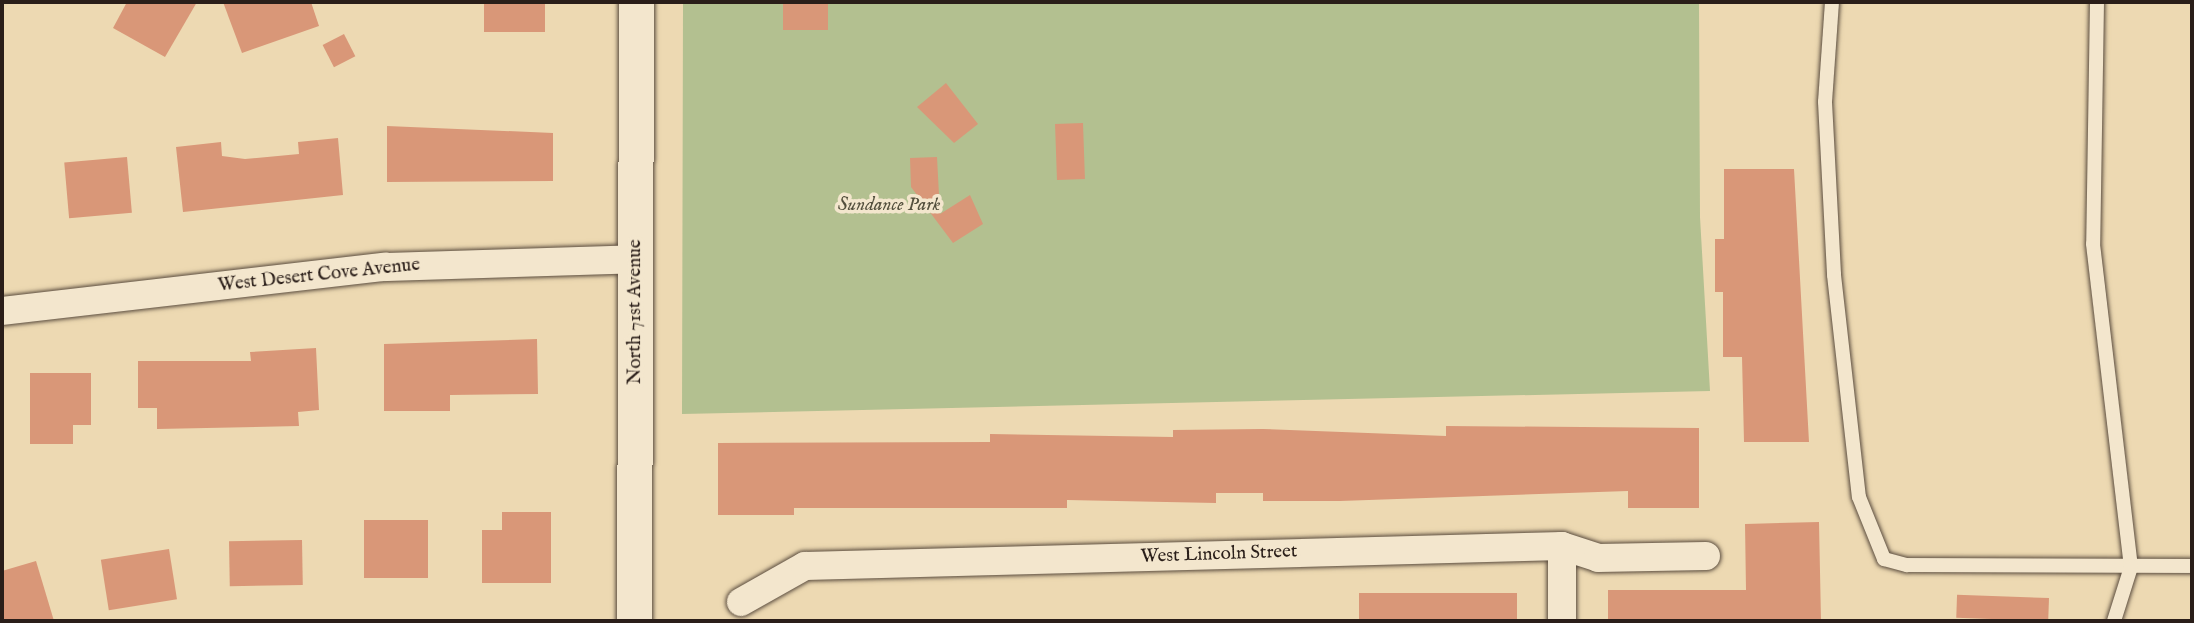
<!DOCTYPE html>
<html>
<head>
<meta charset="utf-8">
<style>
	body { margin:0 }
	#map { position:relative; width:2194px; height:623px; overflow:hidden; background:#edd9b2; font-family:"IM FELL English",serif }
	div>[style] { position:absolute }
	.green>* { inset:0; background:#b3c090 }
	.building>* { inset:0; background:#d99778; transform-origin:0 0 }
	.roads { filter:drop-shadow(0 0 2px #5b4d3f) drop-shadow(0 0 2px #5b4d3f) }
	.service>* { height:14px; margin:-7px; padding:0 7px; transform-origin:7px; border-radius:7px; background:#f3e6cd }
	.minor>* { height:28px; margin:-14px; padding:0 14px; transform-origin:14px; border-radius:14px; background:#f3e6cd }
	.tertiary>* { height:35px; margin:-17.5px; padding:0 17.5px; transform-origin:17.5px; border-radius:17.5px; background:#f3e6cd }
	span { translate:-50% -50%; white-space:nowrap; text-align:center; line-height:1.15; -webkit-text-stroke:7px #f3e6cd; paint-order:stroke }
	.park-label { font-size:19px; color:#534f3d; font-style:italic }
	.street-label { font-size:19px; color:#2a1e19 }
	.frame { position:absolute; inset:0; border:4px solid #2a1e19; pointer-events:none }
</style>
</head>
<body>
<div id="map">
	<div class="green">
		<div style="clip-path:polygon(683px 2px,1699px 2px,1700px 217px,1710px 391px,682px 414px)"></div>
	</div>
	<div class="building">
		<div style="clip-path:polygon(127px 2px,197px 2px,165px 57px,113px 28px)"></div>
		<div style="clip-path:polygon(223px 2px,311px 2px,319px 26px,242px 53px)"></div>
		<div style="left:484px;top:2px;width:61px;height:30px"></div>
		<div style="left:783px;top:2px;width:45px;height:28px"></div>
		<div style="left:344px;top:34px;width:25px;height:24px;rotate:63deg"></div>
		<div style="clip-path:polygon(946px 83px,978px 124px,954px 143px,917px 107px)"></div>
		<div style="left:1083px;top:123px;width:56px;height:28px;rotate:88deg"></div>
		<div style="clip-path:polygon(387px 126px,553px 133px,553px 181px,387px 182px)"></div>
		<div style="clip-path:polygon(338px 138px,343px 195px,183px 212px,176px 147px,221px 142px,222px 156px,245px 159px,299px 154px,298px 142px)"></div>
		<div style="left:127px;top:157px;width:56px;height:63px;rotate:85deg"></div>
		<div style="clip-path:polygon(937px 157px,940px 214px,970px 195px,983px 224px,953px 243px,911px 187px,910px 158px)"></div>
		<div style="clip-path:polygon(1724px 169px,1794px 169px,1809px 442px,1744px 442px,1742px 357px,1723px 357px,1723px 292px,1715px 292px,1715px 239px,1724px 239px)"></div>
		<div style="clip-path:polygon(537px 339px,538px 394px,450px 395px,450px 411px,384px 411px,384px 344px)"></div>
		<div style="clip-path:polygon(316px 348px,319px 410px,298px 412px,299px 426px,157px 429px,157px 408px,138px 408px,138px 361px,251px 361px,250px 352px)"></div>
		<div style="clip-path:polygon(30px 373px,91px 373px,91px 425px,73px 425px,73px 444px,30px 444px)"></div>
		<div style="clip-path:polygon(1446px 426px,1699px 428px,1699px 508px,1628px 508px,1628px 491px,1340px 501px,1263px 501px,1263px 493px,1216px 493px,1216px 503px,1067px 500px,1067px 508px,794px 508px,794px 515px,718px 515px,718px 443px,990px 442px,990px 434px,1173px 437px,1173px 430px,1263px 429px,1446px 436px)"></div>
		<div style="clip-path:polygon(502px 512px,551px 512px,551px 583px,482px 583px,482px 530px,502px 530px)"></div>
		<div style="left:364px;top:520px;width:64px;height:58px"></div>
		<div style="clip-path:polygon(1819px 522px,1821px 621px,1608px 621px,1608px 590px,1746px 590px,1745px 524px)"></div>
		<div style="left:302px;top:540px;width:45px;height:73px;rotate:89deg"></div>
		<div style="left:169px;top:549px;width:51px;height:69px;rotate:81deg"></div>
		<div style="clip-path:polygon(36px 561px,54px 621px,2px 621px,2px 571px)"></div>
		<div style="left:1517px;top:593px;width:28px;height:158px;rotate:90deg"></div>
		<div style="left:2049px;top:598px;width:23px;height:92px;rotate:92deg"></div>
	</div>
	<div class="roads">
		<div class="service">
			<div style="left:1832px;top:2px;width:100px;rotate:94deg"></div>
			<div style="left:1825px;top:102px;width:173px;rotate:87deg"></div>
			<div style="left:1834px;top:275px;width:223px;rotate:83.6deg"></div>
			<div style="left:1859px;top:497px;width:67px;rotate:68deg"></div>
			<div style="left:1884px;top:559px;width:24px;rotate:15deg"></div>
			<div style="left:1907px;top:565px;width:285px;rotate:0.2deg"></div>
			<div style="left:2097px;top:2px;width:242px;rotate:90.9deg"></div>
			<div style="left:2093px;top:244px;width:325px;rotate:83.3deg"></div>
			<div style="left:2131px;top:567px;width:57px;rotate:107.5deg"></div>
		</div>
		<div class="minor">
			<div style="left:2px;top:311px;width:386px;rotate:-6.6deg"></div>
			<div style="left:385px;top:267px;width:252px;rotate:-1.8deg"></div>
			<div style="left:741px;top:602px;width:73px;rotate:-29.4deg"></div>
			<div style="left:805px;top:566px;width:757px;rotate:-1.51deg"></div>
			<div style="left:1562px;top:546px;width:38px;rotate:18deg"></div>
			<div style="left:1598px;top:558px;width:108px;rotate:-1.1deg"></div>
			<div style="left:1562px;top:621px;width:75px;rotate:-90deg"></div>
		</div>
		<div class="tertiary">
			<div style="left:634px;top:621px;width:619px;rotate:-89.81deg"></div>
		</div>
	</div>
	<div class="park-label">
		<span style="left:889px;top:206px">Sundance Park</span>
	</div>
	<div class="street-label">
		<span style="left:319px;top:276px;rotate:-6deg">West Desert Cove Avenue</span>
		<span style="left:636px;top:312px;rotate:-90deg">North 71st Avenue</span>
		<span style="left:1219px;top:555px;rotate:-2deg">West Lincoln Street</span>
	</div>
	<div class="frame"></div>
</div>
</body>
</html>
